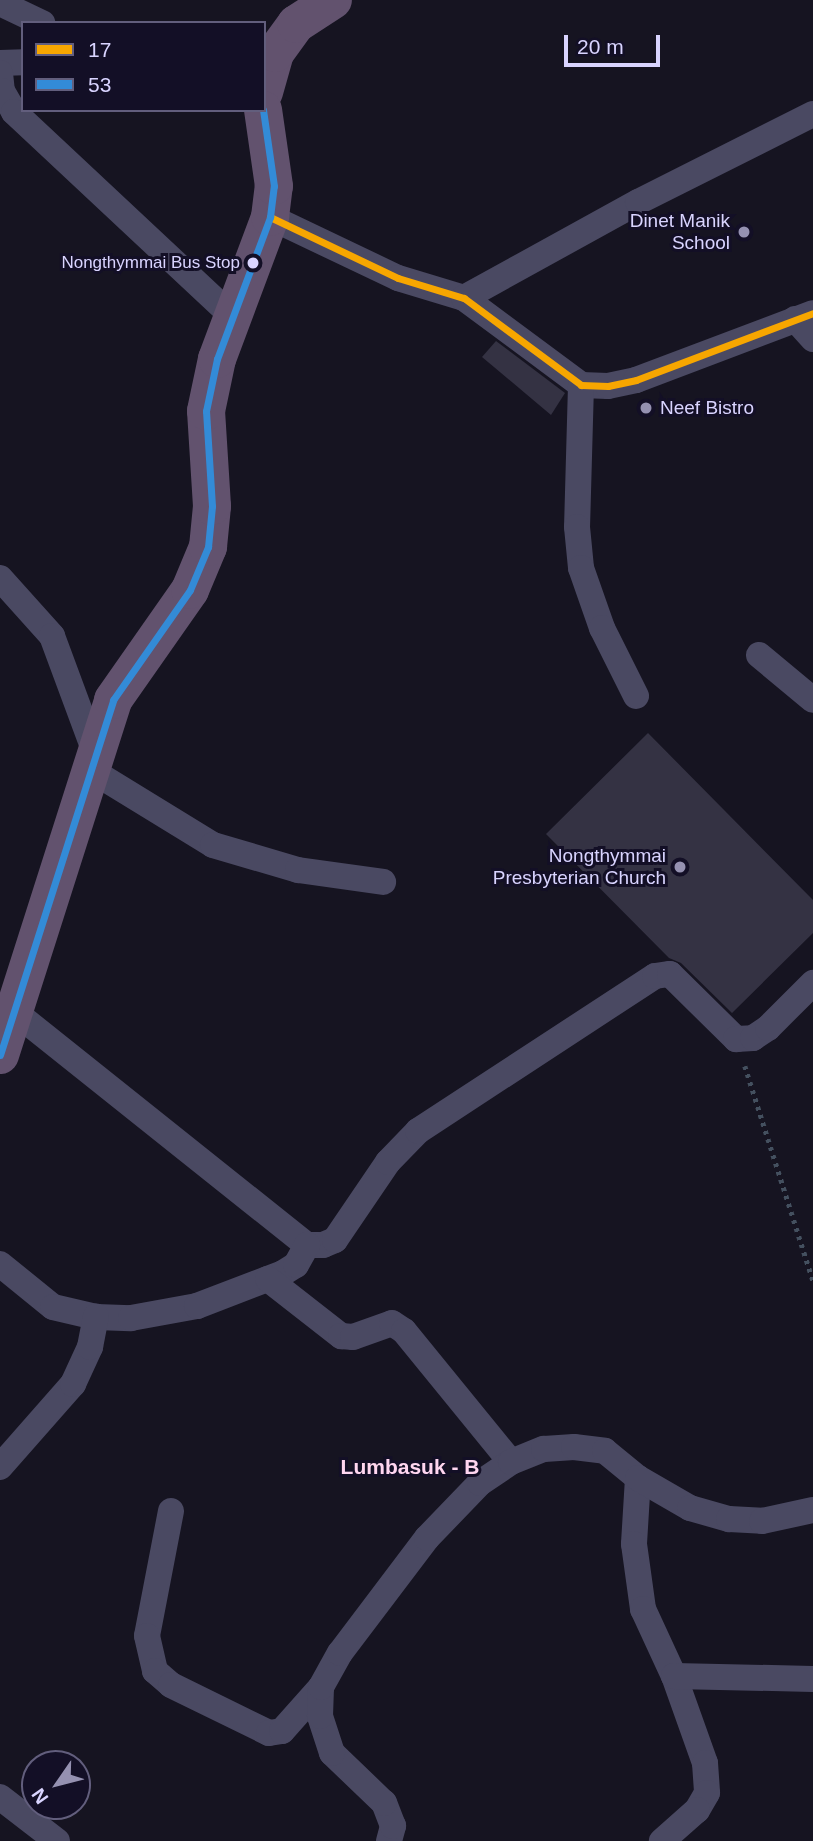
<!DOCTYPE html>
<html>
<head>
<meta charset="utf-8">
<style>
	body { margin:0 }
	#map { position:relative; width:813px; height:1841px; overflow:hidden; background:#161421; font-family:Arial,sans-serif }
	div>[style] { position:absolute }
	.building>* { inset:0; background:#343243 }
	.path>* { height:4.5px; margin-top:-2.25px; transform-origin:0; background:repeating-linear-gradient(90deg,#44505f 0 3.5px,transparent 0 8.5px) }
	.minor>* { height:26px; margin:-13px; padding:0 13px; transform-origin:13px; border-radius:13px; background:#4a4962 }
	.trunk>* { height:38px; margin:-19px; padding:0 19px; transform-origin:19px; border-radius:19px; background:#62526e }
	.bus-1>* { height:7px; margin:-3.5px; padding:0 3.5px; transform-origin:3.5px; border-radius:3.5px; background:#f7a600 }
	.bus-2>* { height:7px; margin:-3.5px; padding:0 3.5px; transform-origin:3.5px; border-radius:3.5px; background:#338bd7 }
	.dots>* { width:19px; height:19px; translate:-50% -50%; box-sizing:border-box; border:4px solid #130f26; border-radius:50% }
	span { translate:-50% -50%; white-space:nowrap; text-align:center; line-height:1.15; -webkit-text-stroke:6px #130f26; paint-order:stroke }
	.bus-label { font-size:17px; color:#d9d4ff }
	.right { translate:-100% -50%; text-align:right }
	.poi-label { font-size:19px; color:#d9d4ff }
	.left { translate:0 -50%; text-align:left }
	.neighbourhood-label { font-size:21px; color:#ffd6f0; font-weight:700 }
	.legend { position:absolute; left:21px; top:21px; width:245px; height:91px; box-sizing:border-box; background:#130f26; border:2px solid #625e7d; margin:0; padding:9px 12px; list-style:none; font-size:21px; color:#d9d4ff }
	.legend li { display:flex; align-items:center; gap:14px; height:35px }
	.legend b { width:35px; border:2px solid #625e7d }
	.north { position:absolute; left:21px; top:1750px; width:70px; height:70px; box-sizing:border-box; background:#130f26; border:2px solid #625e7d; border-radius:50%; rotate:235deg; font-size:19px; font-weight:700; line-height:28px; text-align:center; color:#d9d4ff }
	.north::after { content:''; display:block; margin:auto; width:24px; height:32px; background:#9591b1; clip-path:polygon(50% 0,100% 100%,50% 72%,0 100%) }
	.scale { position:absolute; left:564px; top:35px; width:96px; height:32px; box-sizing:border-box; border:4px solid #d9d4ff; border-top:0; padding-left:9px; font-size:21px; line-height:24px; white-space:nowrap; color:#d9d4ff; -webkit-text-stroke:5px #130f26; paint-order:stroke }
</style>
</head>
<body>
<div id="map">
	<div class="building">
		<div style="clip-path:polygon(496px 341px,565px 393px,551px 415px,482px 357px)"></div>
		<div style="clip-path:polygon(648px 733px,813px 900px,813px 933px,732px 1013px,681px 963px,669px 958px,546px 834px)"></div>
	</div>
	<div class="path">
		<div style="left:745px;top:1066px;width:225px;rotate:72.4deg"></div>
	</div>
	<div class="minor">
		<div style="left:0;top:3px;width:47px;rotate:25.5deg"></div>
		<div style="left:0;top:63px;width:23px;rotate:-2deg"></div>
		<div style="left:0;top:73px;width:18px;rotate:84deg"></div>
		<div style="left:2px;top:91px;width:24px;rotate:60deg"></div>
		<div style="left:14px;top:112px;width:299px;rotate:43.1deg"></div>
		<div style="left:270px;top:217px;width:142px;rotate:25.5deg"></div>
		<div style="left:398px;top:278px;width:69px;rotate:16.9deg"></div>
		<div style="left:464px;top:298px;width:146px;rotate:36.6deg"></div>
		<div style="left:581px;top:385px;width:27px;rotate:2deg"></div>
		<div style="left:608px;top:386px;width:29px;rotate:-12deg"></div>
		<div style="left:636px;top:380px;width:189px;rotate:-20.7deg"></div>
		<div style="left:464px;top:298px;width:199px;rotate:-28.9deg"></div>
		<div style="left:638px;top:202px;width:196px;rotate:-26.7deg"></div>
		<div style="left:795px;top:319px;width:27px;rotate:48deg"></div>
		<div style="left:581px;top:385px;width:142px;rotate:91.6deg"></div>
		<div style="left:577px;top:527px;width:41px;rotate:84.4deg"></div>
		<div style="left:581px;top:568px;width:64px;rotate:70.7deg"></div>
		<div style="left:602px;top:628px;width:76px;rotate:63.4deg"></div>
		<div style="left:0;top:578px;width:78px;rotate:48.1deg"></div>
		<div style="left:52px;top:636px;width:124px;rotate:69.7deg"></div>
		<div style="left:759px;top:655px;width:70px;rotate:39.8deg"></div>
		<div style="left:89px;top:769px;width:145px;rotate:31.5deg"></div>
		<div style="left:213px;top:845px;width:89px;rotate:16.4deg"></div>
		<div style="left:298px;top:870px;width:86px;rotate:8deg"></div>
		<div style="left:11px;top:1009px;width:379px;rotate:38.6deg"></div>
		<div style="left:307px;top:1245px;width:16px"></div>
		<div style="left:323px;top:1245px;width:13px;rotate:-23deg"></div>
		<div style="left:335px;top:1240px;width:94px;rotate:-55.8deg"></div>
		<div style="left:388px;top:1162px;width:43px;rotate:-45.9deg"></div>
		<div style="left:418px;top:1131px;width:283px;rotate:-33.2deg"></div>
		<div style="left:655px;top:976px;width:15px;rotate:-8deg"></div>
		<div style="left:670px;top:974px;width:93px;rotate:44.6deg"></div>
		<div style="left:736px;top:1039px;width:17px;rotate:-3deg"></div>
		<div style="left:753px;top:1038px;width:18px;rotate:-34deg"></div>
		<div style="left:768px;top:1028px;width:64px;rotate:-45deg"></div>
		<div style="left:0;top:1264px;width:68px;rotate:39.1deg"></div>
		<div style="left:53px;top:1307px;width:44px;rotate:13.1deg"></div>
		<div style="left:96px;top:1317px;width:35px;rotate:2deg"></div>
		<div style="left:131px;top:1318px;width:67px;rotate:-10.3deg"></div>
		<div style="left:197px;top:1306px;width:92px;rotate:-21deg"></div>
		<div style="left:283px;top:1273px;width:15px;rotate:-32deg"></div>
		<div style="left:296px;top:1265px;width:23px;rotate:-61deg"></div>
		<div style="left:268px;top:1279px;width:93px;rotate:38deg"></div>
		<div style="left:341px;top:1336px;width:12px;rotate:5deg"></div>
		<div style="left:353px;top:1337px;width:41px;rotate:-19.7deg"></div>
		<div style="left:392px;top:1323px;width:14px;rotate:34deg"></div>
		<div style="left:404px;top:1331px;width:169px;rotate:50.8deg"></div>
		<div style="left:0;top:1467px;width:111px;rotate:-48.7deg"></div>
		<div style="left:73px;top:1384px;width:41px;rotate:-65.3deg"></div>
		<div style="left:90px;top:1347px;width:31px;rotate:-79deg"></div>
		<div style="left:638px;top:1478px;width:66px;rotate:93.5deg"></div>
		<div style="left:634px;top:1544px;width:66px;rotate:82.1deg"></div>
		<div style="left:643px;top:1609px;width:74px;rotate:65.2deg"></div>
		<div style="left:674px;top:1676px;width:92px;rotate:70.4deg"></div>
		<div style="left:705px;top:1763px;width:30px;rotate:86deg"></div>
		<div style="left:707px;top:1793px;width:20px;rotate:120deg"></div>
		<div style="left:697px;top:1810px;width:47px;rotate:138.5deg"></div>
		<div style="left:171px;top:1511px;width:127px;rotate:100.9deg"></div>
		<div style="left:147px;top:1636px;width:36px;rotate:77deg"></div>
		<div style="left:155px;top:1671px;width:21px;rotate:41deg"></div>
		<div style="left:171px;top:1685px;width:109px;rotate:26.1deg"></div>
		<div style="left:269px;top:1733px;width:13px;rotate:-9deg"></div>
		<div style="left:282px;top:1731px;width:59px;rotate:-48.4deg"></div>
		<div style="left:674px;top:1676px;width:139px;rotate:1.2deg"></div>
		<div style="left:0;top:1797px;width:72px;rotate:37.7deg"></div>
		<div style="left:389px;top:1841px;width:16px;rotate:-75deg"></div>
		<div style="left:393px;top:1826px;width:25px;rotate:-111deg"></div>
		<div style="left:384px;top:1803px;width:72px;rotate:-136.1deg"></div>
		<div style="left:332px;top:1753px;width:39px;rotate:-108deg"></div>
		<div style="left:320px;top:1716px;width:29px;rotate:-88deg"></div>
		<div style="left:321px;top:1687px;width:39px;rotate:-61deg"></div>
		<div style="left:340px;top:1653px;width:144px;rotate:-52.9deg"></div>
		<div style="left:427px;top:1538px;width:76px;rotate:-46.1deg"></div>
		<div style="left:480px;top:1483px;width:37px;rotate:-34deg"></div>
		<div style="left:511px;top:1462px;width:35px;rotate:-22deg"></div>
		<div style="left:544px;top:1449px;width:30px;rotate:-4deg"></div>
		<div style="left:574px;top:1447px;width:31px;rotate:7deg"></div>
		<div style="left:605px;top:1451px;width:43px;rotate:39.3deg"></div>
		<div style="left:638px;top:1478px;width:60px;rotate:30deg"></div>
		<div style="left:690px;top:1508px;width:41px;rotate:15.8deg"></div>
		<div style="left:729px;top:1519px;width:33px;rotate:3deg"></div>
		<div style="left:762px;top:1521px;width:52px;rotate:-12.2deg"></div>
	</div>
	<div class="trunk">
		<div style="left:264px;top:92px;width:41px;rotate:-74.2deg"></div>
		<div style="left:275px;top:53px;width:36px;rotate:-54deg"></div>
		<div style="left:296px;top:24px;width:44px;rotate:-33deg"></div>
		<div style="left:0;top:1055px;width:373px;rotate:-72.3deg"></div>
		<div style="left:113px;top:700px;width:134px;rotate:-55deg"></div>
		<div style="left:190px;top:590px;width:47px;rotate:-67.3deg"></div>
		<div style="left:208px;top:547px;width:41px;rotate:-84.4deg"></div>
		<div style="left:212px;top:506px;width:95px;rotate:-93.6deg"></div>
		<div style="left:206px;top:411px;width:53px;rotate:-78.1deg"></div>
		<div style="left:217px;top:359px;width:152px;rotate:-69.5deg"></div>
		<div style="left:270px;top:217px;width:31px;rotate:-83deg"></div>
		<div style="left:274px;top:186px;width:77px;rotate:-98.2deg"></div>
	</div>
	<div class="bus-1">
		<div style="left:270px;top:217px;width:142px;rotate:25.5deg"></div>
		<div style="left:398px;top:278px;width:69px;rotate:16.9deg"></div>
		<div style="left:464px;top:298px;width:146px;rotate:36.6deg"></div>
		<div style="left:581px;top:385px;width:27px;rotate:2deg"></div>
		<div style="left:608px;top:386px;width:29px;rotate:-12deg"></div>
		<div style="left:636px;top:380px;width:189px;rotate:-20.7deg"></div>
	</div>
	<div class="bus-2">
		<div style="left:0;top:1055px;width:373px;rotate:-72.3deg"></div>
		<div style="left:113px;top:700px;width:134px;rotate:-55deg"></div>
		<div style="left:190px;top:590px;width:47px;rotate:-67.3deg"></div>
		<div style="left:208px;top:547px;width:41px;rotate:-84.4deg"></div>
		<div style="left:212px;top:506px;width:95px;rotate:-93.6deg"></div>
		<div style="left:206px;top:411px;width:53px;rotate:-78.1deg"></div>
		<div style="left:217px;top:359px;width:152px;rotate:-69.5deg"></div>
		<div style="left:270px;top:217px;width:31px;rotate:-83deg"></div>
		<div style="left:274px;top:186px;width:77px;rotate:-98.2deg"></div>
	</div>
	<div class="dots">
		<div style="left:744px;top:232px;background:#9591b1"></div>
		<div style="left:253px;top:263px;background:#d9d4ff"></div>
		<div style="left:646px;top:408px;background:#9591b1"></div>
		<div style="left:680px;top:867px;background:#9591b1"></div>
	</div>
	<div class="bus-label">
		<span class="right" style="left:240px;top:263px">Nongthymmai Bus Stop</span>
	</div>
	<div class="poi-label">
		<span class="right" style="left:730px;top:232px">Dinet Manik<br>School</span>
		<span class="left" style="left:660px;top:408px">Neef Bistro</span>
		<span class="right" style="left:666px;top:867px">Nongthymmai<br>Presbyterian Church</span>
	</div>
	<div class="neighbourhood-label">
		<span style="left:410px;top:1467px">Lumbasuk - B</span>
	</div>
	<ul class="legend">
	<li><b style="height:9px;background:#f7a600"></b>17</li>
	<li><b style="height:9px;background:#338bd7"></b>53</li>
	</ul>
	<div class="north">N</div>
	<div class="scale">20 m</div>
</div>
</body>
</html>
